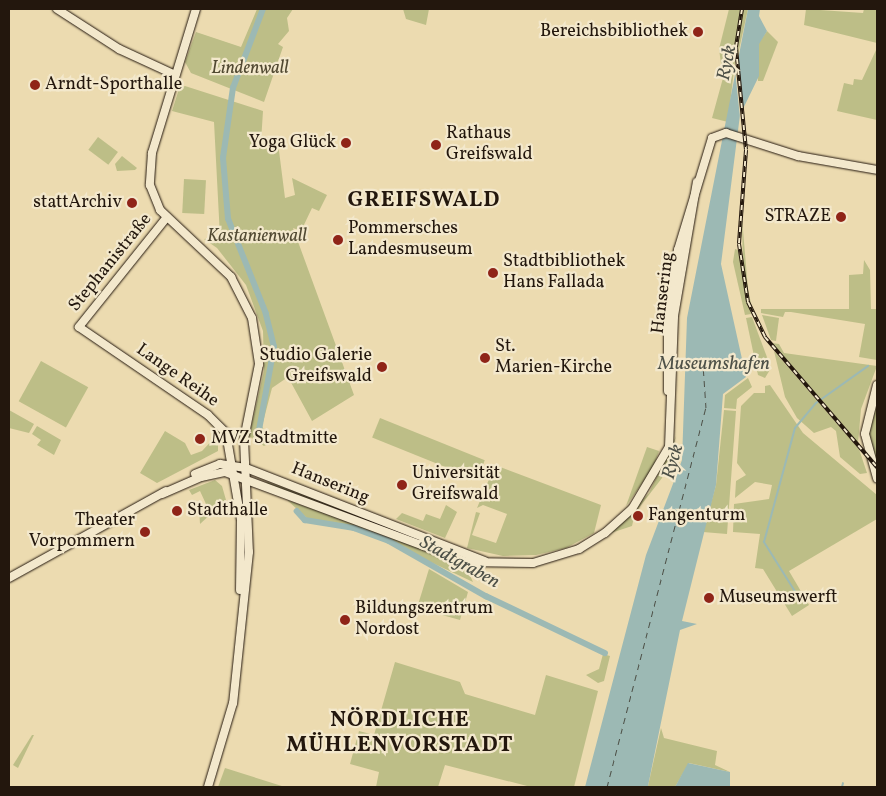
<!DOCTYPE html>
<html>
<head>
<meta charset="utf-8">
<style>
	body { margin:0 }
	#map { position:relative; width:886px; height:796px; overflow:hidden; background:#ecdbb0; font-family:Vollkorn,serif }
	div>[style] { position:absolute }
	.green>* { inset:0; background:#bdbe87; transform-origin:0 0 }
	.water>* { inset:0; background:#9cb9b4 }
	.pier>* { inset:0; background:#ecdbb0 }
	.stream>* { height:2px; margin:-1px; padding:0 1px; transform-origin:1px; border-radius:1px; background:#9cb9b4 }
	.canal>* { height:5.5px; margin:-2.75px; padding:0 2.75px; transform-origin:2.75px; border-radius:2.75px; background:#9cb9b4 }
	.ferry>* { height:1px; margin-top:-0.5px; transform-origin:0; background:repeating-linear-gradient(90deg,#4d5047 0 6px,transparent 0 11px) }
	.roads { filter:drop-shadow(0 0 1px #23170d) drop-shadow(0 0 1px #23170d) }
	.secondary>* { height:8px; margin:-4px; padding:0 4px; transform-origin:4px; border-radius:4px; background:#f3e8cc }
	.rail>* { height:4px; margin-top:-2px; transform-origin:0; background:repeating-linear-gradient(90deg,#f3e8cc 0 5.5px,#23170d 0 11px); box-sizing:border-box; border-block:1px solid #23170d }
	.dots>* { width:14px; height:14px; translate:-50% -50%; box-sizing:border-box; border:2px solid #f3e8cc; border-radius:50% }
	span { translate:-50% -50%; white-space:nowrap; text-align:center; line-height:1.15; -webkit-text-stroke:4.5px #f3e8cc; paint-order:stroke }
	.poi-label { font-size:18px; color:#23170d }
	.right { translate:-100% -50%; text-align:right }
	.left { translate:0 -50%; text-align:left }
	.park-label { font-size:18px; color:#514932; font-style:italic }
	.street-label { font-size:18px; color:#23170d }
	.water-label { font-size:19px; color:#4d5047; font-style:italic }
	.district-label { font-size:22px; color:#23170d; font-weight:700; letter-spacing:1px }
	.frame { position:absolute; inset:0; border:10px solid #23170d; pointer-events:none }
</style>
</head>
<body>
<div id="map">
	<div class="green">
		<div style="clip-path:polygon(257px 9px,293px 9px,287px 18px,289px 31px,278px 44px,283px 47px,264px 102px,191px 73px,185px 62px,196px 32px,241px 47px)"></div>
		<div style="clip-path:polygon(403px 9px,429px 9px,426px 25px,406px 19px)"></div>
		<div style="clip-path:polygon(729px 9px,741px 9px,728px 122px,712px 118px,723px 78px,719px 49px)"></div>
		<div style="clip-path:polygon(743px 9px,748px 9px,737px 59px,739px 29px)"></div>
		<div style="clip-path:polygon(806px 9px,863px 13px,864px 9px,877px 9px,877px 43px,804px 25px)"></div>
		<div style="clip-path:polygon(767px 31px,778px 42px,763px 81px,758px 81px,758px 44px)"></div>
		<div style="clip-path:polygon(877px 48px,877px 120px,837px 111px,844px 83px,853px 85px,854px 79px,862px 80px)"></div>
		<div style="clip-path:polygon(185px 86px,263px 111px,261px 142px,278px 143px,285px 198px,295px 195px,292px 178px,327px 195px,319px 211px,312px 208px,301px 231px,293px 228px,354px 395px,312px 421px,288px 377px,272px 388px,262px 426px,270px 443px,264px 446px,249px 436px,264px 371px,263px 331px,246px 285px,217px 248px,204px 239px,220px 237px,214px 122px,172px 111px,179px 89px)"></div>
		<div style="left:98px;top:137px;width:25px;height:16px;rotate:37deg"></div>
		<div style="clip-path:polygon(122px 156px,137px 168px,135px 170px,117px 171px,115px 164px)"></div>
		<div style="left:184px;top:179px;width:22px;height:34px;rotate:3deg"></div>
		<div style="clip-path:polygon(742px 218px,748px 289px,753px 313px,743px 275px)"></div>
		<div style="clip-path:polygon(735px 249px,738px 250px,751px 314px,745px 315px,733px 262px)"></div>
		<div style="clip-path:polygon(864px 260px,870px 270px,871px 309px,877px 309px,877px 360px,859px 357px,865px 324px,791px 312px,785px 312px,783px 317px,761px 313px,761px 309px,849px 309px,849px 275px,863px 274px)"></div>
		<div style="clip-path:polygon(762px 315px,779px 318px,776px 341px,771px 340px)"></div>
		<div style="clip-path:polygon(752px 317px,771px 368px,765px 378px,758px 375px,746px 318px)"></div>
		<div style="clip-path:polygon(772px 343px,779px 344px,784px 353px,877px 366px,861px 409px,858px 443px)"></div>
		<div style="clip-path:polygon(774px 351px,859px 449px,867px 473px,860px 474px,840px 457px,836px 431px,831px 427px,814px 433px,797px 418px,785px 397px)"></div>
		<div style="left:41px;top:361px;width:54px;height:46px;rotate:29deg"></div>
		<div style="clip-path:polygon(748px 378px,752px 387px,737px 399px,736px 409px,724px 408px,725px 395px)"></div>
		<div style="clip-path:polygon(770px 385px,803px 433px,877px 495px,877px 519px,789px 571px,809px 605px,792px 616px,763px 569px,755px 568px,760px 534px,733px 532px,734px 504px,769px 499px,772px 485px,755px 482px,735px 498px,736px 481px,746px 475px,737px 463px,741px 406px,754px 393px,765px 393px,765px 386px)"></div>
		<div style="clip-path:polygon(877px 392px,877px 462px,871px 456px,868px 434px)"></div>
		<div style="clip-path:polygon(9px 410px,34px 424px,29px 433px,9px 428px)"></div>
		<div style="clip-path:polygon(724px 410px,736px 411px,727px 534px,703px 532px,716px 485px)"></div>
		<div style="left:380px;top:418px;width:113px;height:21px;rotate:22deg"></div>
		<div style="clip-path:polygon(37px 426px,61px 440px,54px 455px,37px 445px,41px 440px,32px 434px)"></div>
		<div style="clip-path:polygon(165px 431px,185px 443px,191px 455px,202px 451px,218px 434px,218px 451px,157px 483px,140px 473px)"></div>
		<div style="clip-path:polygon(676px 436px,671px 455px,662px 478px,635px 513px,632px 526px,611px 533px,649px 493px)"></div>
		<div style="clip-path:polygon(647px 447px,659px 451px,653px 468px,626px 506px)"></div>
		<div style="clip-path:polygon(495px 465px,601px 505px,594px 533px,566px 548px,536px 555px,503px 556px,467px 548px,476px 512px,480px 513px,472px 535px,496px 543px,507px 514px,483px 505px,477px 508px)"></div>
		<div style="clip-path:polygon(215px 480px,222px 486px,226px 500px,200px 524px,199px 508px,206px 504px,200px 491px,192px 495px,189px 490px)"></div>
		<div style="clip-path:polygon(267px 482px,367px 518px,445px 550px,266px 484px)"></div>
		<div style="clip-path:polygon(287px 500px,464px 563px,473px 582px,358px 528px,309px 520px)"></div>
		<div style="clip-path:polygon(446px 505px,457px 512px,445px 538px,396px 519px,402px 513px,423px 521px,426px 514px,440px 519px)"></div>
		<div style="clip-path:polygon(429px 569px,468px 592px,460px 620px,417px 608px)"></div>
		<div style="clip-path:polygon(603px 654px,610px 656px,604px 681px,598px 683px,586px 675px,599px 669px)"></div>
		<div style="clip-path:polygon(395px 662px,460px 682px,465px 694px,535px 715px,546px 675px,598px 691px,574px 787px,531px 787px,445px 765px,438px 787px,376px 787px,379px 772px,350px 764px,359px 731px,374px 735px)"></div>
		<div style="clip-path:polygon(661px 728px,664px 738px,717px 751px,715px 765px,730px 772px,689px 763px,675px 787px,648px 786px)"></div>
		<div style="clip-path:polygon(34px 735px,18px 768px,13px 765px,32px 735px)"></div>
		<div style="clip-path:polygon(225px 768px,285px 787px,218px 787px)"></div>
	</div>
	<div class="water">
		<div style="clip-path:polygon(748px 9px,760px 9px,759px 16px,767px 31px,759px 44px,759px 76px,740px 115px,721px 264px,746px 377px,723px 394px,716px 485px,682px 621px,697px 624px,680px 630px,648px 786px,659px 787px,585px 787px,646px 555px,682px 460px,687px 318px)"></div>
		<div style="clip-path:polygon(688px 763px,730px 772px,730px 787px,675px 787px)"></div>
	</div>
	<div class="pier">
		<div style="clip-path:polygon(738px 59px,743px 110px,740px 117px,735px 70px)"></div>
	</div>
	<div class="stream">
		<div style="left:801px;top:601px;width:70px;rotate:-122.1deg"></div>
		<div style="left:764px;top:542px;width:118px;rotate:-74.8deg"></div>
		<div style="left:795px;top:428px;width:33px;rotate:-50deg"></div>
		<div style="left:816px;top:403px;width:64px;rotate:-35.4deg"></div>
		<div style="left:842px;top:787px;width:4px;rotate:-76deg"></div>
	</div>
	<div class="canal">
		<div style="left:258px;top:436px;width:90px;rotate:-79.8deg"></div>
		<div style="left:274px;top:347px;width:34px;rotate:-104deg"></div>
		<div style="left:266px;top:314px;width:102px;rotate:-111.8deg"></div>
		<div style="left:228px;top:219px;width:61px;rotate:-94.7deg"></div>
		<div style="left:223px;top:158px;width:71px;rotate:-81.9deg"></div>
		<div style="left:233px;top:88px;width:85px;rotate:-69.2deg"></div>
		<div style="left:297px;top:511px;width:12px;rotate:48deg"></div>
		<div style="left:305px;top:520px;width:50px;rotate:9.3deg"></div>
		<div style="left:354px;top:528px;width:37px;rotate:20deg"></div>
		<div style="left:389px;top:541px;width:112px;rotate:29.6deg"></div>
		<div style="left:486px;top:596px;width:132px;rotate:25.6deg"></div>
	</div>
	<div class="ferry">
		<div style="left:607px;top:787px;width:392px;rotate:-75.4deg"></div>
		<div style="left:706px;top:408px;width:44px;rotate:-93.9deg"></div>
		<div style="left:703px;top:364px;width:17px;rotate:-170deg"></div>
	</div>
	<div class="roads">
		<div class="secondary">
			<div style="left:57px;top:9px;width:74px;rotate:32.8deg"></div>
			<div style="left:119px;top:49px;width:60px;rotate:24.8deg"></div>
			<div style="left:196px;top:9px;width:151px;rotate:107deg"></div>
			<div style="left:152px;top:153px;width:32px;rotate:94deg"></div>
			<div style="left:150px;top:185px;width:27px;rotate:68deg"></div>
			<div style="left:160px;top:210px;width:98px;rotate:43.3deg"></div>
			<div style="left:231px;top:277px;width:46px;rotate:62.9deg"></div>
			<div style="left:252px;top:318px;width:47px;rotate:81.3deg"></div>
			<div style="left:259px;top:364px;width:76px;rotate:101.3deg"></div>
			<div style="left:244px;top:439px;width:113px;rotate:87.5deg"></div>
			<div style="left:249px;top:552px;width:152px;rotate:96deg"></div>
			<div style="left:233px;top:703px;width:88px;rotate:106.6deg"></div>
			<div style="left:167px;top:217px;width:141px;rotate:128.7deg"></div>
			<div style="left:79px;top:327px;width:156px;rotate:34.3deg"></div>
			<div style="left:208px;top:415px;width:25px;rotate:45deg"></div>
			<div style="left:226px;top:433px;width:88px;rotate:80.2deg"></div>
			<div style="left:241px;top:520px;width:70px;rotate:90.8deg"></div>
			<div style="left:877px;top:385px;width:50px;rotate:103.8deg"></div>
			<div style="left:865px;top:434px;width:46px;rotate:74.7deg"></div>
			<div style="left:668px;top:391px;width:76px;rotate:-90deg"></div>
			<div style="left:668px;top:315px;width:66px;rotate:-81.3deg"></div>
			<div style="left:678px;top:250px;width:117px;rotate:-73.1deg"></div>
			<div style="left:712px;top:138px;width:15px;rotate:-20deg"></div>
			<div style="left:726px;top:133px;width:76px;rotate:17.7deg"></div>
			<div style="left:798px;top:156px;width:80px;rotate:10deg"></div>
			<div style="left:195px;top:474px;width:27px;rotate:-22deg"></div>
			<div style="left:220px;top:464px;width:26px;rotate:9deg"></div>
			<div style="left:246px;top:468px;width:256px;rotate:21.3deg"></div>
			<div style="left:162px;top:494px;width:43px;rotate:-23.6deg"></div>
			<div style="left:201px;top:477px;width:25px;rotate:-12deg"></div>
			<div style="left:225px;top:472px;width:258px;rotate:20.4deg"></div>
			<div style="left:467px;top:562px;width:66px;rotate:0.9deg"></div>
			<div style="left:533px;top:563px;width:48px;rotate:-16.9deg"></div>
			<div style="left:579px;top:549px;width:31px;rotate:-32deg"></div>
			<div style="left:605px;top:533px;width:36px;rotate:-42deg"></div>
			<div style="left:632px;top:509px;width:72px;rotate:-59.2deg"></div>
			<div style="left:669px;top:447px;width:131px;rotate:-87.8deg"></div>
			<div style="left:674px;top:316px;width:136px;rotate:-80.3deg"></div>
			<div style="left:9px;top:578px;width:179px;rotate:-29deg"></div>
		</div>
	</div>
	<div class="rail">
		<div style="left:742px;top:9px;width:39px;rotate:99deg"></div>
		<div style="left:736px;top:48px;width:102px;rotate:84.4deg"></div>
		<div style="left:746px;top:150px;width:94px;rotate:94.3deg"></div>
		<div style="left:739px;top:244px;width:59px;rotate:81.2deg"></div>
		<div style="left:748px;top:302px;width:39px;rotate:64deg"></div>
		<div style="left:765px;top:337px;width:172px;rotate:49.3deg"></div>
	</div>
	<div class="dots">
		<div style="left:698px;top:32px;background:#8f2418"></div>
		<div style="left:35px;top:85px;background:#8f2418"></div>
		<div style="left:346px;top:143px;background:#8f2418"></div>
		<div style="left:436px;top:145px;background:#8f2418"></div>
		<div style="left:132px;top:203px;background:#8f2418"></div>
		<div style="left:841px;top:217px;background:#8f2418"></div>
		<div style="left:338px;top:240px;background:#8f2418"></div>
		<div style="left:493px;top:273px;background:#8f2418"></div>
		<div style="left:485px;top:358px;background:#8f2418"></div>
		<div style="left:382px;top:367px;background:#8f2418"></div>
		<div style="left:200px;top:439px;background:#8f2418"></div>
		<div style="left:402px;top:485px;background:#8f2418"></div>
		<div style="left:177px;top:511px;background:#8f2418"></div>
		<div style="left:638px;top:516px;background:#8f2418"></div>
		<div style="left:145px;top:532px;background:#8f2418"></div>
		<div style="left:709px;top:598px;background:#8f2418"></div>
		<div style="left:345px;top:620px;background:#8f2418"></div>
	</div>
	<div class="poi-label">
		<span class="right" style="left:688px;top:32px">Bereichsbibliothek</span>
		<span class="left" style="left:45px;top:85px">Arndt-Sporthalle</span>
		<span class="left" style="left:446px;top:145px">Rathaus<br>Greifswald</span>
		<span class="right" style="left:336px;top:143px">Yoga Glück</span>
		<span class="right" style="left:122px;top:203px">stattArchiv</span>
		<span class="right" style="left:831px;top:217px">STRAZE</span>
		<span class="left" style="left:348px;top:240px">Pommersches<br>Landesmuseum</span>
		<span class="left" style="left:503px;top:273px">Stadtbibliothek<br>Hans Fallada</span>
		<span class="left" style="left:495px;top:358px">St.<br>Marien-Kirche</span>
		<span class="right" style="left:372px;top:367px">Studio Galerie<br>Greifswald</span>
		<span class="left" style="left:211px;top:439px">MVZ Stadtmitte</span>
		<span class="left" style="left:412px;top:485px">Universität<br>Greifswald</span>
		<span class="left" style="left:187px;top:511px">Stadthalle</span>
		<span class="left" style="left:648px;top:516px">Fangenturm</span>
		<span class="right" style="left:135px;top:532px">Theater<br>Vorpommern</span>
		<span class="left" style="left:719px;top:598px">Museumswerft</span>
		<span class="left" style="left:355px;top:620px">Bildungszentrum<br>Nordost</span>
	</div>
	<div class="park-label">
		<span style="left:250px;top:69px">Lindenwall</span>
		<span style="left:257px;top:237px">Kastanienwall</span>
	</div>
	<div class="street-label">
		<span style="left:111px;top:263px;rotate:-51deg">Stephanistraße</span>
		<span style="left:664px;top:293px;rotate:-83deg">Hansering</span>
		<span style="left:177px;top:376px;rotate:35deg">Lange Reihe</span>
		<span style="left:330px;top:484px;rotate:22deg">Hansering</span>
	</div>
	<div class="water-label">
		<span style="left:728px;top:63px;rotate:-79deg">Ryck</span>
		<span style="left:714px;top:365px">Museumshafen</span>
		<span style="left:674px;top:462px;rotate:-75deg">Ryck</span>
		<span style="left:459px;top:563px;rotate:29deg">Stadtgraben</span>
	</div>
	<div class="district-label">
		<span style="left:424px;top:201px">GREIFSWALD</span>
		<span style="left:400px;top:733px">NÖRDLICHE<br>MÜHLENVORSTADT</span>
	</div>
	<div class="frame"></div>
</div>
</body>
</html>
